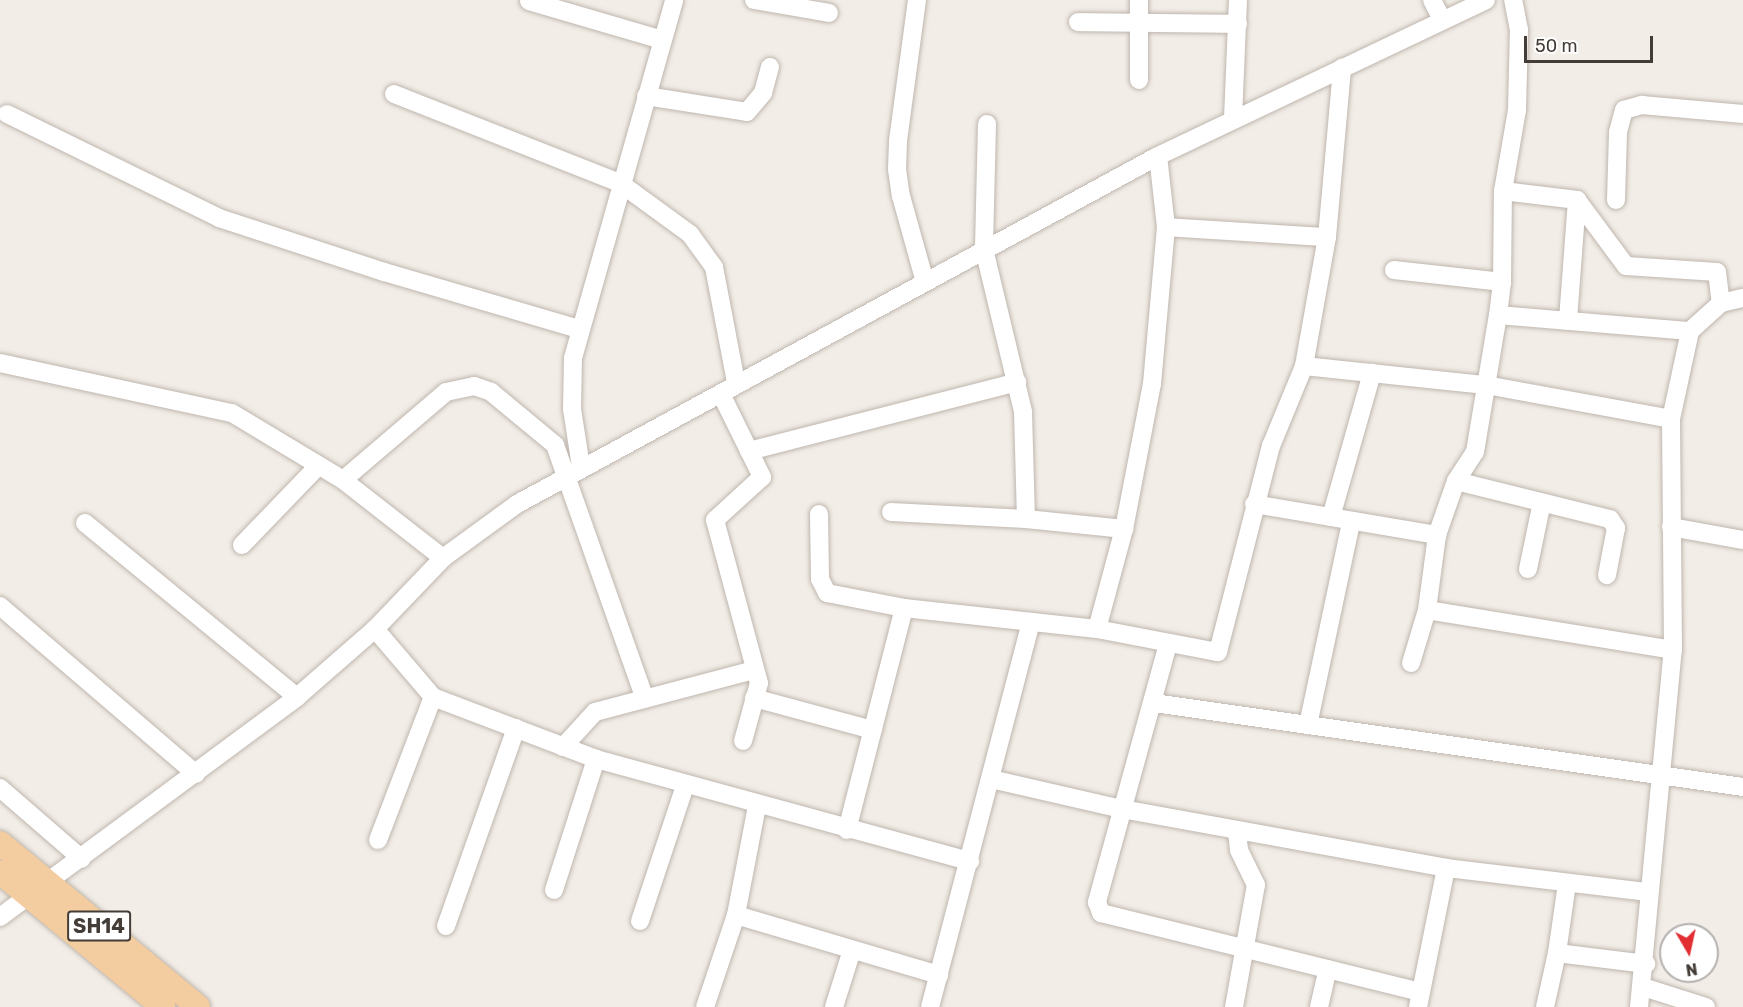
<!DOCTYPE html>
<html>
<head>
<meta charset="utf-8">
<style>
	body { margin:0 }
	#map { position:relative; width:1743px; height:1007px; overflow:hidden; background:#f2ede7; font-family:Rubik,sans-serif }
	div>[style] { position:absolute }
	.roads { filter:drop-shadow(0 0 2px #bfb6ae) drop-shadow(0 0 2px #bfb6ae) }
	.minor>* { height:18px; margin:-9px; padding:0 9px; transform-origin:9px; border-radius:9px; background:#fff }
	.major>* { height:24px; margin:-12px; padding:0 12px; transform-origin:12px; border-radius:12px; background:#f3cd9f }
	span { translate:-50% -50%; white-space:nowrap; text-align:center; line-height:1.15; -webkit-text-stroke:4.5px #fff; paint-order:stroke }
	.shield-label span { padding:2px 4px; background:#fff; border:2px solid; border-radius:4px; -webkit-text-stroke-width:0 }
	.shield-label { font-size:20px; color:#443d37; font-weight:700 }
	.north { position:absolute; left:1659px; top:923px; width:60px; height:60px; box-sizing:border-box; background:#fff; border:2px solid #b4b1af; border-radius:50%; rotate:171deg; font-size:16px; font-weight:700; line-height:24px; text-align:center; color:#443d37 }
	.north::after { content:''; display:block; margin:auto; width:21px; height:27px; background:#e22e32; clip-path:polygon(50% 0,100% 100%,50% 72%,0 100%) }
	.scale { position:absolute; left:1524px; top:36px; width:129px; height:27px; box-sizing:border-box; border:3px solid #443d37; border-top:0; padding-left:8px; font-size:18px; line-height:21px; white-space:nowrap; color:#443d37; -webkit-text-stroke:4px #fff; paint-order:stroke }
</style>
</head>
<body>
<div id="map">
	<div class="roads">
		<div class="minor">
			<div style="left:754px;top:0;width:76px;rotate:9.8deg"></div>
			<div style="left:917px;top:0;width:142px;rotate:97.7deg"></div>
			<div style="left:898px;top:141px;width:28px;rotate:92deg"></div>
			<div style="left:897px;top:169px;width:27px;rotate:82deg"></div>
			<div style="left:901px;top:196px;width:89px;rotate:74.4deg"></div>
			<div style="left:1139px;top:0;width:80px;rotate:90deg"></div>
			<div style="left:1432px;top:0;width:22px;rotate:63deg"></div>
			<div style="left:529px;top:1px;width:139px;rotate:16.3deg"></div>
			<div style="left:1078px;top:22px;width:160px;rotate:0.7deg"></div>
			<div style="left:394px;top:94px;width:243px;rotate:21.5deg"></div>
			<div style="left:620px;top:183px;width:87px;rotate:36.1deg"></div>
			<div style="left:690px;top:234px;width:41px;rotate:54deg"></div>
			<div style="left:714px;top:267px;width:117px;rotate:79.2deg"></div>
			<div style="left:646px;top:96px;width:102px;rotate:9deg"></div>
			<div style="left:747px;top:112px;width:25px;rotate:-50deg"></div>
			<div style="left:763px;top:93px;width:27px;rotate:-75deg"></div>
			<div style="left:7px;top:114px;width:236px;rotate:26.1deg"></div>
			<div style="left:219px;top:218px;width:174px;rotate:18.1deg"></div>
			<div style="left:384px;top:272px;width:203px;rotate:16.3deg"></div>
			<div style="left:1233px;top:119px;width:119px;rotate:-87.6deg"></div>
			<div style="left:987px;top:124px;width:125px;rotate:91.4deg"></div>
			<div style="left:984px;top:249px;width:168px;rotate:76.5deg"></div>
			<div style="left:1023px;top:412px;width:107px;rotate:88.4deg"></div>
			<div style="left:1503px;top:191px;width:75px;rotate:6.9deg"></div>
			<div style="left:1577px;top:200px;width:121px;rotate:94.3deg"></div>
			<div style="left:1577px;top:200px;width:82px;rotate:53.4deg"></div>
			<div style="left:1626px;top:266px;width:91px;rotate:3.8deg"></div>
			<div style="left:1717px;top:272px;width:31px;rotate:83deg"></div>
			<div style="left:1616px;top:200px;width:68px;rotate:-88.3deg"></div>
			<div style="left:1618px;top:132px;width:23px;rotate:-75deg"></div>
			<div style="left:1624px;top:110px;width:19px;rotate:-16deg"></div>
			<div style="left:1642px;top:105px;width:101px;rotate:5.1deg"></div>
			<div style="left:1166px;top:227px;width:161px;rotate:3.6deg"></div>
			<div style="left:1394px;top:270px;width:109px;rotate:6.3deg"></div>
			<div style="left:1498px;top:315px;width:193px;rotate:4.8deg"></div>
			<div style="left:0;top:363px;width:237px;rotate:12.2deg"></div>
			<div style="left:232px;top:413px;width:130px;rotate:31.1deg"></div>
			<div style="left:343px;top:480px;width:127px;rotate:38deg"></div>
			<div style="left:1304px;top:366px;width:183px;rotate:6deg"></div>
			<div style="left:1486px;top:385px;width:188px;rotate:10.4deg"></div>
			<div style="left:721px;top:394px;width:93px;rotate:63.7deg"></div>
			<div style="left:762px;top:477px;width:64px;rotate:137.5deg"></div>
			<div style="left:715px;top:520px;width:169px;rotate:74.9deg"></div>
			<div style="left:759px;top:683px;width:60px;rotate:105.4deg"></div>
			<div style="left:749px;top:451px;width:277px;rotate:-14.4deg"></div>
			<div style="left:581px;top:467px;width:59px;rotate:-98.8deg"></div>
			<div style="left:572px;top:409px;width:51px;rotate:-88.9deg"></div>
			<div style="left:573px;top:358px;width:372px;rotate:-74.2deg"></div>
			<div style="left:343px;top:480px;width:135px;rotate:-40.5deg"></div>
			<div style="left:446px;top:392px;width:29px;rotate:-12deg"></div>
			<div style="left:474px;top:386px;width:18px;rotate:19deg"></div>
			<div style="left:491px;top:392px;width:83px;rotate:39.6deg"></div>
			<div style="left:555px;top:445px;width:269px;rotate:70.5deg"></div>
			<div style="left:1456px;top:481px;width:159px;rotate:13.9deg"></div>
			<div style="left:1610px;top:519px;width:11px;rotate:56deg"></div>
			<div style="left:1616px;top:528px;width:48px;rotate:100.8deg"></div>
			<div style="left:1254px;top:504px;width:186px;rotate:9.6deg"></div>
			<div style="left:1437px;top:535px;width:76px;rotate:97.6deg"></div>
			<div style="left:1427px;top:610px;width:249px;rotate:9.2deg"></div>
			<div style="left:891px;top:512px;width:135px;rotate:3deg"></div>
			<div style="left:1026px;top:519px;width:99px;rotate:5.8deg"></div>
			<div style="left:819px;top:514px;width:65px;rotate:89.1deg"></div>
			<div style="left:820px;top:579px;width:16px;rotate:63deg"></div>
			<div style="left:827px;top:593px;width:78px;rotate:11deg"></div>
			<div style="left:904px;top:608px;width:194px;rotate:6.2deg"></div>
			<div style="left:1097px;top:629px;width:123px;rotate:10.8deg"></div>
			<div style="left:1218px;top:652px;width:213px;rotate:-75.6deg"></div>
			<div style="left:1271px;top:446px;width:87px;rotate:-67.6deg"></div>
			<div style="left:1304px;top:366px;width:131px;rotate:-79.9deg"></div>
			<div style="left:1327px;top:237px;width:170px;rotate:-84.9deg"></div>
			<div style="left:1331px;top:517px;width:150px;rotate:-74.1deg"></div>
			<div style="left:85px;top:523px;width:274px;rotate:39.4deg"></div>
			<div style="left:1671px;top:527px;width:73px;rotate:10.2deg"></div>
			<div style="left:1437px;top:535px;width:57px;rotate:-70.6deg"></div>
			<div style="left:1456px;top:481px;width:35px;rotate:-57deg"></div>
			<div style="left:1475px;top:452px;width:139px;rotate:-80.5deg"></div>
			<div style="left:1498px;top:315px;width:33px;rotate:-83deg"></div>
			<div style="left:1502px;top:282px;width:91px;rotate:-89.4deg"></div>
			<div style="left:1503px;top:191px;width:82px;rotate:-80.2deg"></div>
			<div style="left:1517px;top:110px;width:80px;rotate:-88.6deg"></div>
			<div style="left:1519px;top:30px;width:31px;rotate:-101deg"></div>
			<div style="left:242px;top:545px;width:108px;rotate:-46.1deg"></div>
			<div style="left:1528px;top:569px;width:68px;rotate:-78.2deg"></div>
			<div style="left:0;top:606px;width:258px;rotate:40.6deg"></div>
			<div style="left:375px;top:629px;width:89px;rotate:49.5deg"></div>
			<div style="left:433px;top:697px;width:174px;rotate:20.8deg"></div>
			<div style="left:596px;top:759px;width:388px;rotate:15.3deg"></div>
			<div style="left:1097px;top:629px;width:104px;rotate:-74.9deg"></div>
			<div style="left:1124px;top:529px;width:148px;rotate:-79.1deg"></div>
			<div style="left:1152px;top:384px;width:158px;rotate:-84.9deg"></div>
			<div style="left:1166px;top:227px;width:71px;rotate:-96.4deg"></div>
			<div style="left:1168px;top:644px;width:268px;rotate:105.4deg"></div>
			<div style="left:1097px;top:902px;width:12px;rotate:70deg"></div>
			<div style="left:1101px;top:913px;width:329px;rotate:13.9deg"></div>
			<div style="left:1411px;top:663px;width:55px;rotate:-73.2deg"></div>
			<div style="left:754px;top:698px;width:123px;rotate:15.1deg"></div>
			<div style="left:1154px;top:703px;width:595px;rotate:8.12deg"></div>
			<div style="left:1308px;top:725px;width:207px;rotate:-78deg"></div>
			<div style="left:563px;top:747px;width:47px;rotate:-47.6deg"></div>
			<div style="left:595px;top:712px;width:164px;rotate:-14.8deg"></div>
			<div style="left:991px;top:779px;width:134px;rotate:12.9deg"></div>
			<div style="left:1122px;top:809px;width:329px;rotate:10.3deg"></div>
			<div style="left:1446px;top:868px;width:203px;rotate:6.8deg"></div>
			<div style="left:0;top:788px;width:108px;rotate:40.9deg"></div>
			<div style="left:757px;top:806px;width:111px;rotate:100.9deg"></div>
			<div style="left:736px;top:915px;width:212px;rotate:16.5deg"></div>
			<div style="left:847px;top:830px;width:229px;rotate:-75.6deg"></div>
			<div style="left:378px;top:840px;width:153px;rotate:-69deg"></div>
			<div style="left:554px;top:890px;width:138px;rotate:-72.2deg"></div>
			<div style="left:0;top:917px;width:370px;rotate:-36.5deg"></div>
			<div style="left:297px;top:697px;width:103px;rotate:-41.1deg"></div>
			<div style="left:375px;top:629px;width:98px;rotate:-46.2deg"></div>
			<div style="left:443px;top:558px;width:92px;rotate:-36.1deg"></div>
			<div style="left:517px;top:504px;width:729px;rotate:-28.5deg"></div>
			<div style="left:1158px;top:156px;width:363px;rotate:-25.4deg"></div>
			<div style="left:640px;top:921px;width:142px;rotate:-71.6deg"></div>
			<div style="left:446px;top:926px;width:210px;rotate:-70.5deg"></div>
			<div style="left:1557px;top:953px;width:70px;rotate:-81.8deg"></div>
			<div style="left:1643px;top:987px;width:66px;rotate:17.6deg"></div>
			<div style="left:705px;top:1007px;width:97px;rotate:-71.4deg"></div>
			<div style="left:834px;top:1007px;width:60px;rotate:-72.5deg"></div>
			<div style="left:930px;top:1007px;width:397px;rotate:-75.3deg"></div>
			<div style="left:1234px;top:1007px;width:124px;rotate:-79.8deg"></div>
			<div style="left:1256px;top:885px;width:39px;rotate:-116deg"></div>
			<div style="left:1239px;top:850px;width:20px;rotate:-96deg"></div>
			<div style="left:1319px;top:1007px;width:39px;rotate:-77deg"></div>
			<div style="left:1418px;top:1007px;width:142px;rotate:-78.6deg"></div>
			<div style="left:1545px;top:1007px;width:55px;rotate:-77.5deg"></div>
			<div style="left:1557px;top:953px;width:90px;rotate:7deg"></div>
			<div style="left:1639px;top:1007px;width:359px;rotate:-84.6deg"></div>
			<div style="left:1673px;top:650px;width:231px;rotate:-90.5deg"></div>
			<div style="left:1671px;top:419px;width:90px;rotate:-77.8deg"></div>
			<div style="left:1690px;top:331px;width:42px;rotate:-42.1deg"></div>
			<div style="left:1721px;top:303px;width:23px;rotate:-13deg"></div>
		</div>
		<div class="major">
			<div style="left:0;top:843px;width:257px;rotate:39.6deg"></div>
			<div style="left:0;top:872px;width:212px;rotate:39.6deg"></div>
		</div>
	</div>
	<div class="shield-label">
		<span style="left:99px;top:926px">SH14</span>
	</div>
	<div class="north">N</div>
	<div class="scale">50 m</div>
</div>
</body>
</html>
